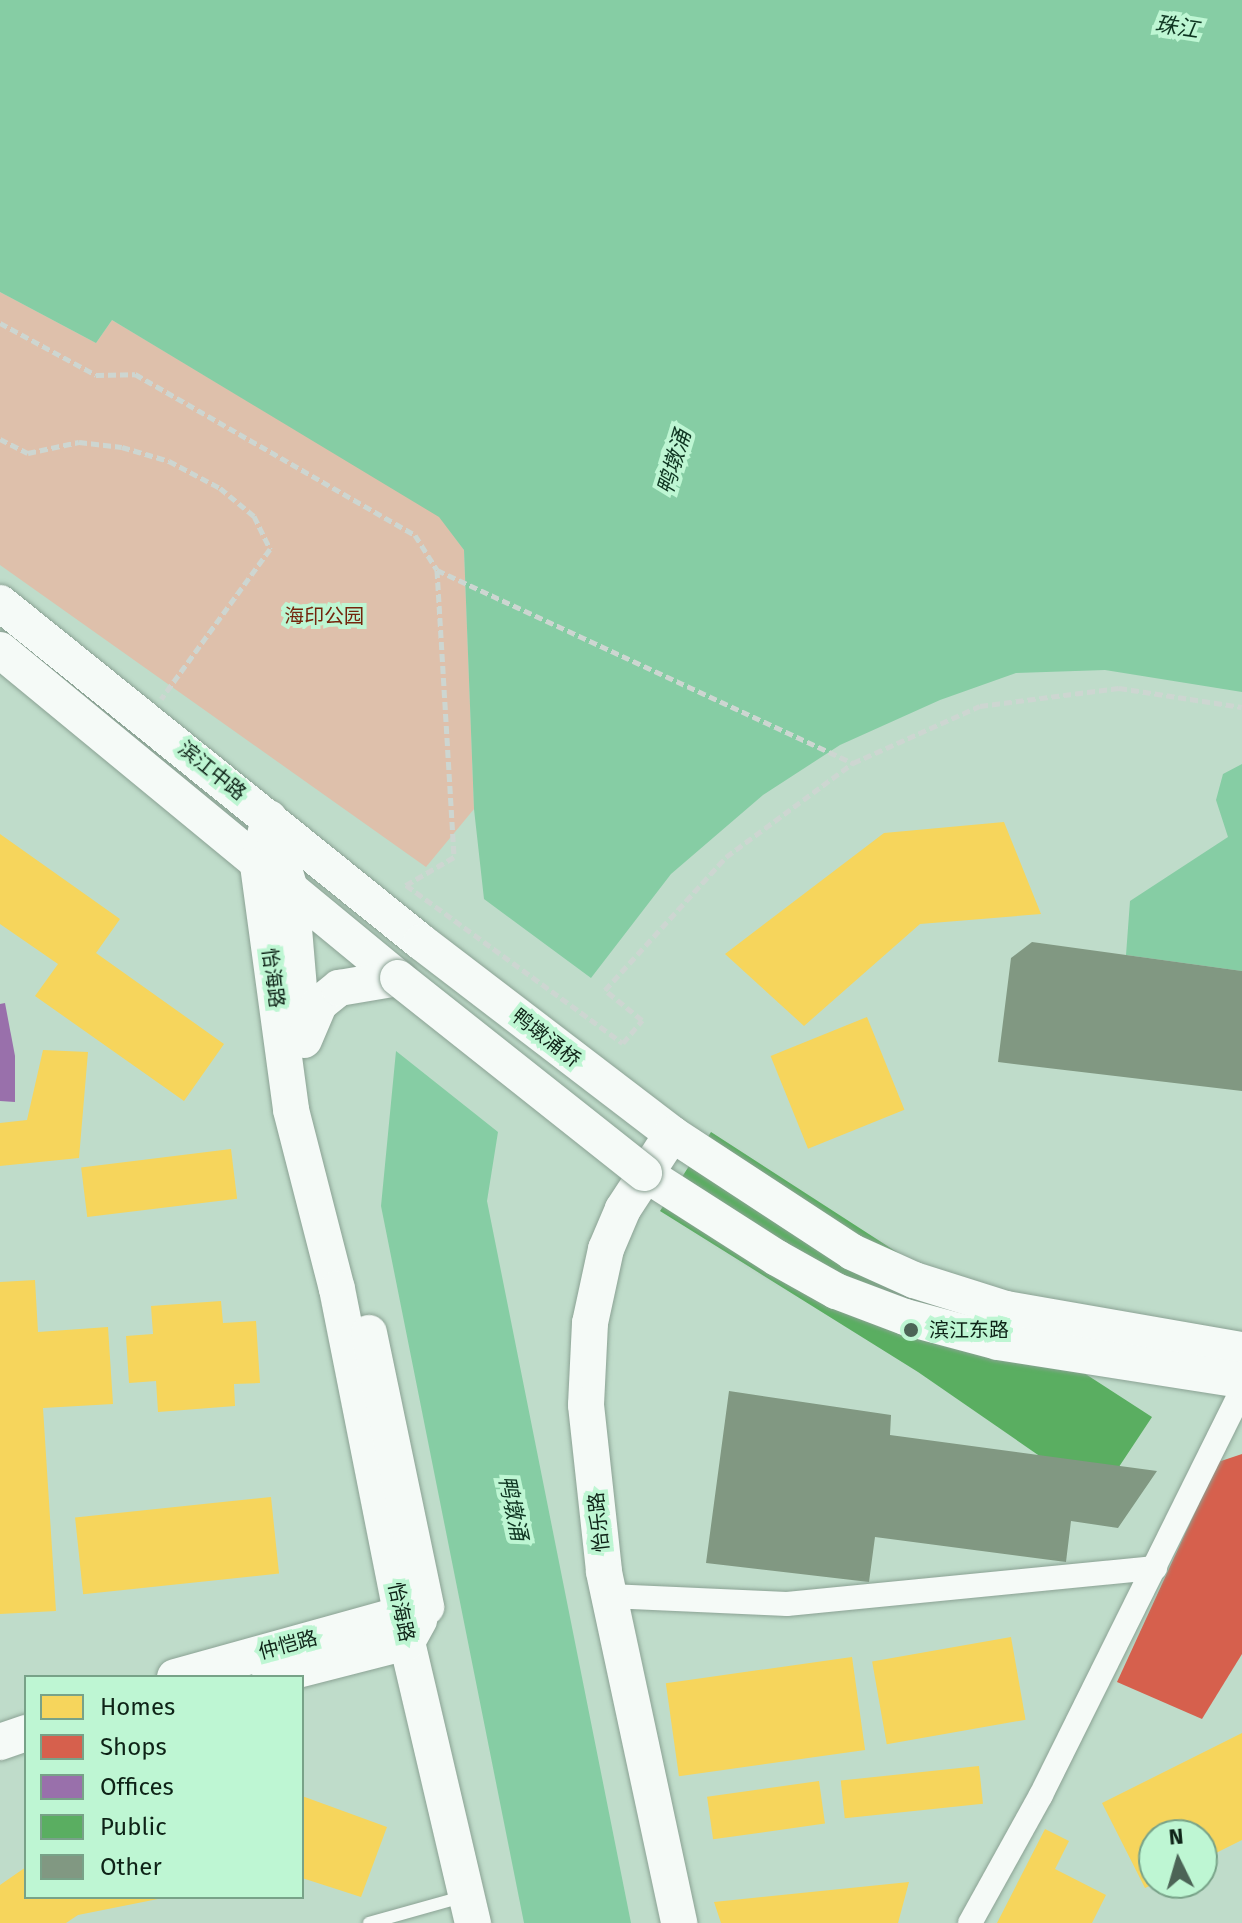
<!DOCTYPE html>
<html>
<head>
<meta charset="utf-8">
<style>
	body { margin:0 }
	#map { position:relative; width:1242px; height:1923px; overflow:hidden; background:#bfdcca; font-family:"Fira Sans","Noto Sans SC",sans-serif }
	div>[style] { position:absolute }
	.green>* { inset:0; background:#dec0ab }
	.water>* { inset:0; background:#86cda4 }
	.homes>* { inset:0; background:#f6d55c; transform-origin:0 0 }
	.shops>* { inset:0; background:#d6604d }
	.offices>* { inset:0; background:#9970ab }
	.public>* { inset:0; background:#5aae61 }
	.building>* { inset:0; background:#819882 }
	.path>* { height:5px; margin-top:-2.5px; transform-origin:0; background:repeating-linear-gradient(90deg,#cdd6d1 0 8px,transparent 0 12px) }
	.roads { filter:drop-shadow(0 0 2px #8ba294) drop-shadow(0 0 2px #8ba294) }
	.lane>* { height:12px; margin:-6px; padding:0 6px; transform-origin:6px; border-radius:6px; background:#f5faf7 }
	.street>* { height:24px; margin:-12px; padding:0 12px; transform-origin:12px; border-radius:12px; background:#f5faf7 }
	.secondary>* { height:36px; margin:-18px; padding:0 18px; transform-origin:18px; border-radius:18px; background:#f5faf7 }
	.bridges { filter:drop-shadow(0 0 2px #8ba294) drop-shadow(0 0 2px #8ba294) }
	.secondary-bridge>* { height:36px; margin:-18px; padding:0 18px; transform-origin:18px; border-radius:18px; background:#f5faf7 }
	.dots>* { width:22px; height:22px; translate:-50% -50%; box-sizing:border-box; border:4px solid #bef6d3; border-radius:50% }
	span { translate:-50% -50%; white-space:nowrap; text-align:center; line-height:1.15; -webkit-text-stroke:8px #bef6d3; paint-order:stroke }
	.park-label { font-size:20px; color:#74260d }
	.street-label { font-size:20px; color:#0e2317 }
	.poi-label { font-size:20px; color:#0e2317 }
	.left { translate:0 -50%; text-align:left }
	.water-label { font-size:22px; color:#0e3521; font-style:italic }
	.legend { position:absolute; left:24px; top:1675px; width:280px; height:224px; box-sizing:border-box; background:#bef6d3; border:2px solid #78a288; margin:0; padding:10px 14px; list-style:none; font-size:24px; color:#0e2317 }
	.legend li { display:flex; align-items:center; gap:16px; height:40px }
	.legend b { width:40px; border:2px solid #78a288 }
	.north { position:absolute; left:1138px; top:1819px; width:80px; height:80px; box-sizing:border-box; background:#bef6d3; border:2px solid #78a288; border-radius:50%; rotate:355deg; font-size:22px; font-weight:700; line-height:32px; text-align:center; color:#0e2317 }
	.north::after { content:''; display:block; margin:auto; width:28px; height:36px; background:#4c6456; clip-path:polygon(50% 0,100% 100%,50% 72%,0 100%) }
</style>
</head>
<body>
<div id="map">
	<div class="green">
		<div style="clip-path:polygon(0 292px,96px 343px,112px 320px,439px 516px,464px 550px,474px 809px,426px 867px,0 565px)"></div>
	</div>
	<div class="water">
		<div style="clip-path:polygon(0 0,1242px 0,1242px 692px,1105px 670px,1016px 673px,940px 700px,840px 745px,763px 795px,671px 874px,591px 978px,484px 899px,474px 809px,464px 550px,439px 517px,112px 320px,96px 343px,0 292px)"></div>
		<div style="clip-path:polygon(1242px 764px,1242px 971px,1126px 955px,1130px 901px,1228px 837px,1216px 800px,1223px 774px)"></div>
		<div style="clip-path:polygon(396px 1051px,498px 1132px,487px 1201px,631px 1923px,524px 1923px,381px 1206px)"></div>
	</div>
	<div class="homes">
		<div style="clip-path:polygon(1004px 822px,1041px 914px,920px 924px,804px 1026px,725px 954px,884px 833px)"></div>
		<div style="clip-path:polygon(0 834px,120px 919px,96px 953px,224px 1044px,184px 1101px,35px 996px,58px 964px,0 924px)"></div>
		<div style="left:867px;top:1017px;width:100px;height:104px;rotate:68deg"></div>
		<div style="clip-path:polygon(43px 1050px,88px 1052px,79px 1158px,0 1166px,0 1123px,27px 1120px)"></div>
		<div style="left:231px;top:1149px;width:50px;height:151px;rotate:83deg"></div>
		<div style="clip-path:polygon(35px 1280px,38px 1332px,108px 1327px,113px 1404px,43px 1408px,56px 1611px,0 1614px,0 1282px)"></div>
		<div style="clip-path:polygon(221px 1301px,223px 1323px,256px 1321px,260px 1383px,234px 1384px,235px 1406px,158px 1412px,156px 1381px,129px 1383px,126px 1336px,153px 1334px,151px 1306px)"></div>
		<div style="clip-path:polygon(1242px 1459px,1242px 1645px,1200px 1713px,1122px 1679px,1221px 1465px)"></div>
		<div style="left:271px;top:1497px;width:77px;height:197px;rotate:84deg"></div>
		<div style="left:1011px;top:1637px;width:84px;height:141px;rotate:80deg"></div>
		<div style="left:852px;top:1657px;width:94px;height:188px;rotate:82deg"></div>
		<div style="clip-path:polygon(1242px 1733px,1242px 1840px,1202px 1860px,1202px 1835px,1154px 1835px,1154px 1884px,1145px 1888px,1102px 1803px)"></div>
		<div style="left:979px;top:1766px;width:38px;height:139px;rotate:84deg"></div>
		<div style="left:819px;top:1781px;width:43px;height:113px;rotate:82deg"></div>
		<div style="clip-path:polygon(302px 1796px,387px 1827px,361px 1897px,302px 1878px)"></div>
		<div style="clip-path:polygon(1045px 1829px,1069px 1841px,1055px 1869px,1106px 1895px,1092px 1923px,997px 1923px)"></div>
		<div style="clip-path:polygon(26px 1867px,26px 1897px,163px 1898px,78px 1915px,66px 1923px,0 1923px,0 1885px)"></div>
		<div style="clip-path:polygon(909px 1882px,898px 1923px,721px 1923px,714px 1902px)"></div>
	</div>
	<div class="shops">
		<div style="clip-path:polygon(1242px 1454px,1242px 1654px,1202px 1719px,1117px 1682px,1218px 1462px)"></div>
	</div>
	<div class="offices">
		<div style="clip-path:polygon(5px 1003px,15px 1056px,15px 1102px,0 1101px,0 1004px)"></div>
	</div>
	<div class="public">
		<div style="clip-path:polygon(711px 1132px,1152px 1417px,1099px 1497px,918px 1372px,660px 1211px)"></div>
	</div>
	<div class="building">
		<div style="clip-path:polygon(1032px 942px,1242px 971px,1242px 1091px,998px 1062px,1011px 958px)"></div>
		<div style="clip-path:polygon(729px 1391px,891px 1415px,890px 1435px,1157px 1471px,1118px 1528px,1071px 1521px,1066px 1562px,875px 1537px,869px 1582px,706px 1563px)"></div>
	</div>
	<div class="path">
		<div style="left:0;top:323px;width:109px;rotate:28.4deg"></div>
		<div style="left:96px;top:375px;width:39px;rotate:-1deg"></div>
		<div style="left:135px;top:374px;width:323px;rotate:29.9deg"></div>
		<div style="left:415px;top:535px;width:41px;rotate:57.8deg"></div>
		<div style="left:437px;top:570px;width:288px;rotate:86.6deg"></div>
		<div style="left:454px;top:857px;width:56px;rotate:149.7deg"></div>
		<div style="left:406px;top:885px;width:268px;rotate:36.1deg"></div>
		<div style="left:623px;top:1043px;width:30px;rotate:-50deg"></div>
		<div style="left:642px;top:1020px;width:48px;rotate:-141deg"></div>
		<div style="left:605px;top:990px;width:180px;rotate:-47.7deg"></div>
		<div style="left:726px;top:857px;width:158px;rotate:-36.5deg"></div>
		<div style="left:853px;top:763px;width:139px;rotate:-24.2deg"></div>
		<div style="left:980px;top:706px;width:140px;rotate:-7.4deg"></div>
		<div style="left:1119px;top:688px;width:124px;rotate:8.8deg"></div>
		<div style="left:0;top:439px;width:31px;rotate:27deg"></div>
		<div style="left:28px;top:453px;width:52px;rotate:-12.2deg"></div>
		<div style="left:79px;top:442px;width:43px;rotate:6.6deg"></div>
		<div style="left:122px;top:447px;width:49px;rotate:16.6deg"></div>
		<div style="left:169px;top:461px;width:58px;rotate:27.9deg"></div>
		<div style="left:220px;top:488px;width:44px;rotate:39.5deg"></div>
		<div style="left:254px;top:516px;width:37px;rotate:64deg"></div>
		<div style="left:270px;top:549px;width:185px;rotate:126deg"></div>
		<div style="left:437px;top:570px;width:459px;rotate:24.9deg"></div>
	</div>
	<div class="roads">
		<div class="lane">
			<div style="left:369px;top:1923px;width:97px;rotate:-15.6deg"></div>
		</div>
		<div class="street">
			<div style="left:609px;top:1596px;width:178px;rotate:2.6deg"></div>
			<div style="left:787px;top:1604px;width:370px;rotate:-5.6deg"></div>
			<div style="left:970px;top:1923px;width:146px;rotate:-61deg"></div>
			<div style="left:1041px;top:1795px;width:452px;rotate:-63.6deg"></div>
		</div>
		<div class="secondary">
			<div style="left:0;top:603px;width:541px;rotate:38.84deg"></div>
			<div style="left:421px;top:942px;width:316px;rotate:37.4deg"></div>
			<div style="left:672px;top:1134px;width:215px;rotate:33.2deg"></div>
			<div style="left:852px;top:1252px;width:68px;rotate:24.3deg"></div>
			<div style="left:914px;top:1280px;width:96px;rotate:17.5deg"></div>
			<div style="left:1006px;top:1309px;width:240px;rotate:9.9deg"></div>
			<div style="left:0;top:650px;width:516px;rotate:39.49deg"></div>
			<div style="left:269px;top:818px;width:48px;rotate:103.2deg"></div>
			<div style="left:258px;top:865px;width:247px;rotate:82.3deg"></div>
			<div style="left:291px;top:1110px;width:185px;rotate:75.6deg"></div>
			<div style="left:337px;top:1289px;width:360px;rotate:78.8deg"></div>
			<div style="left:407px;top:1642px;width:289px;rotate:76.8deg"></div>
			<div style="left:271px;top:824px;width:72px;rotate:73.8deg"></div>
			<div style="left:291px;top:893px;width:132px;rotate:85.2deg"></div>
			<div style="left:304px;top:1040px;width:39px;rotate:-67deg"></div>
			<div style="left:319px;top:1004px;width:26px;rotate:-39deg"></div>
			<div style="left:339px;top:988px;width:60px;rotate:-9.6deg"></div>
			<div style="left:672px;top:1134px;width:90px;rotate:123.2deg"></div>
			<div style="left:623px;top:1209px;width:43px;rotate:113deg"></div>
			<div style="left:606px;top:1249px;width:76px;rotate:102.2deg"></div>
			<div style="left:590px;top:1323px;width:82px;rotate:92.8deg"></div>
			<div style="left:586px;top:1405px;width:168px;rotate:83.8deg"></div>
			<div style="left:604px;top:1572px;width:359px;rotate:77.9deg"></div>
			<div style="left:644px;top:1173px;width:158px;rotate:32.6deg"></div>
			<div style="left:777px;top:1258px;width:68px;rotate:29.2deg"></div>
			<div style="left:836px;top:1291px;width:74px;rotate:20.6deg"></div>
			<div style="left:905px;top:1317px;width:96px;rotate:15deg"></div>
			<div style="left:998px;top:1342px;width:247px;rotate:8.9deg"></div>
			<div style="left:369px;top:1333px;width:280px;rotate:78.2deg"></div>
			<div style="left:175px;top:1677px;width:258px;rotate:-15.5deg"></div>
			<div style="left:270px;top:1677px;width:141px;rotate:-14.3deg"></div>
			<div style="left:407px;top:1642px;width:25px;rotate:-61deg"></div>
			<div style="left:0;top:1742px;width:28px;rotate:-19deg"></div>
		</div>
	</div>
	<div class="bridges">
		<div class="secondary-bridge">
			<div style="left:398px;top:978px;width:314px;rotate:38.4deg"></div>
		</div>
	</div>
	<div class="dots">
		<div style="left:911px;top:1330px;background:#4c6456"></div>
	</div>
	<div class="park-label">
		<span style="left:324px;top:616px">海印公园</span>
	</div>
	<div class="street-label">
		<span style="left:212px;top:771px;rotate:39deg">滨江中路</span>
		<span style="left:273px;top:978px;rotate:83deg">怡海路</span>
		<span style="left:546px;top:1038px;rotate:38deg">鸭墩涌桥</span>
		<span style="left:599px;top:1522px;rotate:-96deg">怡乐路</span>
		<span style="left:401px;top:1612px;rotate:78deg">怡海路</span>
		<span style="left:288px;top:1645px;rotate:-15deg">仲恺路</span>
	</div>
	<div class="poi-label">
		<span class="left" style="left:929px;top:1330px">滨江东路</span>
	</div>
	<div class="water-label">
		<span style="left:1177px;top:27px;rotate:9deg">珠江</span>
		<span style="left:674px;top:462px;rotate:-73deg">鸭墩涌</span>
		<span style="left:513px;top:1508px;rotate:78deg">鸭墩涌</span>
	</div>
	<ul class="legend">
	<li><b style="height:22px;background:#f6d55c"></b>Homes</li>
	<li><b style="height:22px;background:#d6604d"></b>Shops</li>
	<li><b style="height:22px;background:#9970ab"></b>Offices</li>
	<li><b style="height:22px;background:#5aae61"></b>Public</li>
	<li><b style="height:22px;background:#819882"></b>Other</li>
	</ul>
	<div class="north">N</div>
</div>
</body>
</html>
